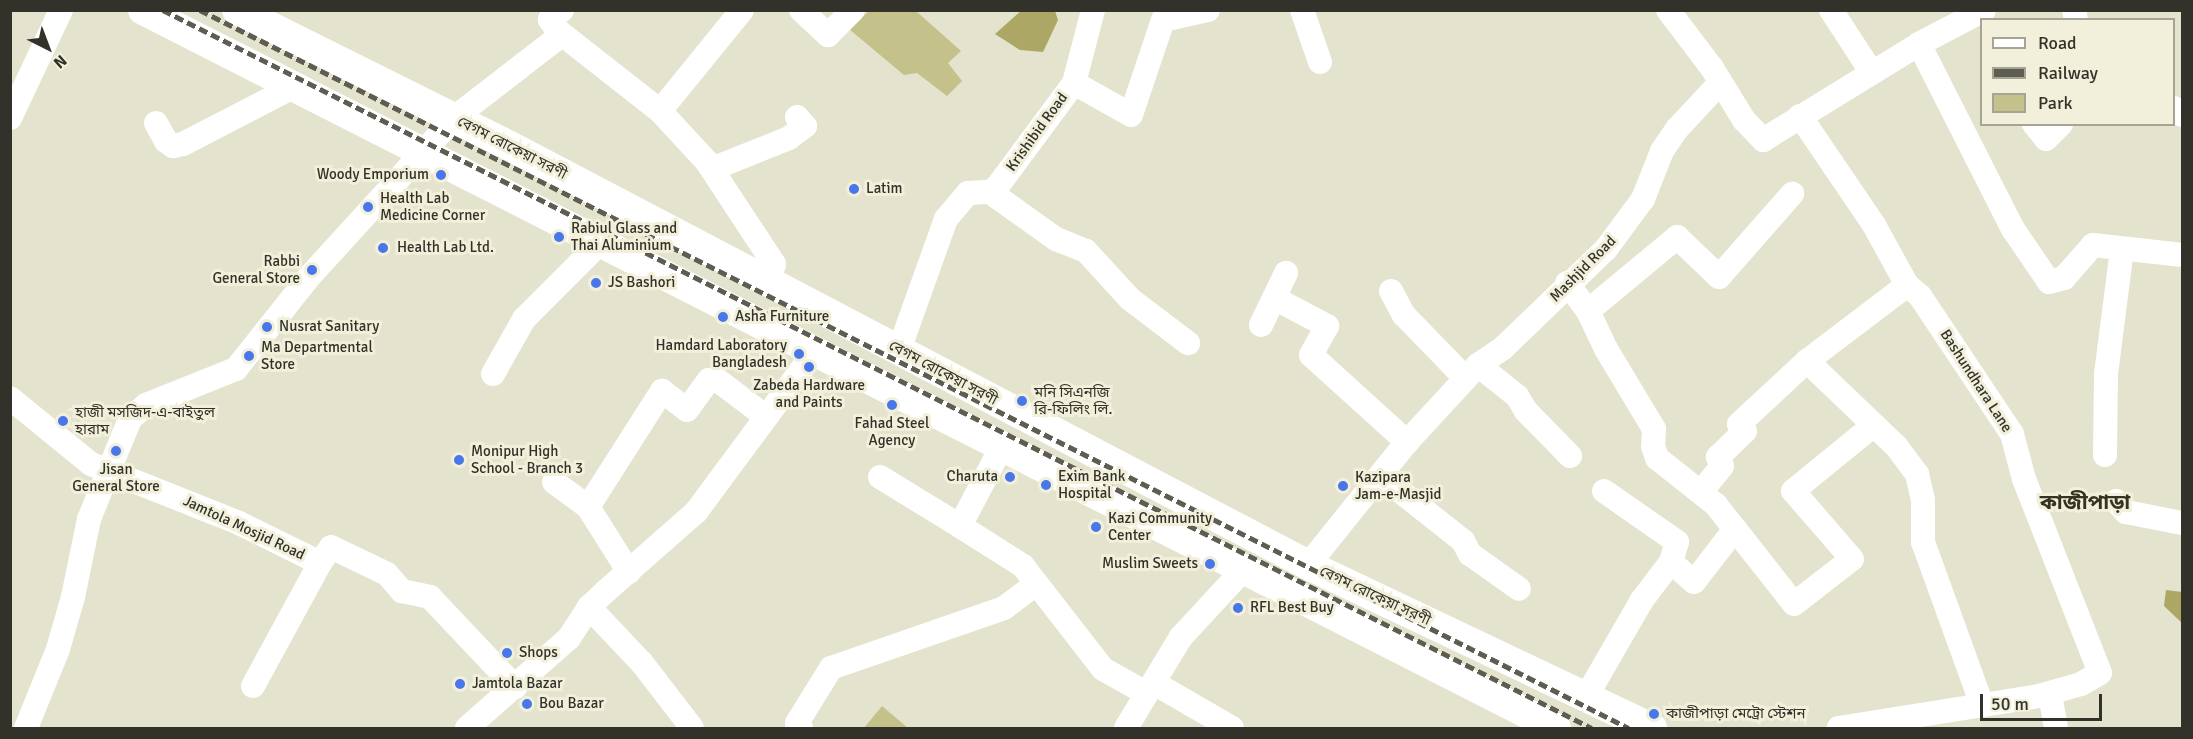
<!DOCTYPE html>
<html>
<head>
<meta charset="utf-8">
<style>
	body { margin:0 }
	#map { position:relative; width:2193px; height:739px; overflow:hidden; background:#e4e3cd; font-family:Signika,"Noto Sans Bengali",sans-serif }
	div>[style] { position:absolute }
	.green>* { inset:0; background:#c4c18b }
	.water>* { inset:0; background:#aca764 }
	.minor>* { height:24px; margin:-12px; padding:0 12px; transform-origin:12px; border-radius:12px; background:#fff }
	.major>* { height:30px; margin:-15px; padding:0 15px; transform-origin:15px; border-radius:15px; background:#fff }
	.rail>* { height:4.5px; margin-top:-2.25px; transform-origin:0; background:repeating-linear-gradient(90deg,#5e5d51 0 9px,transparent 0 13.5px) }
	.dots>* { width:16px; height:16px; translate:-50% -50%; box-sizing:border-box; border:3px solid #f2f0da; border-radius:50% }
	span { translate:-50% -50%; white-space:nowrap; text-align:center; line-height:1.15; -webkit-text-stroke:6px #f2f0da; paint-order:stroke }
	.street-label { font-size:15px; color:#33322a }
	.poi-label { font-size:15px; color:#33322a }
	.right { translate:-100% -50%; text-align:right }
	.left { translate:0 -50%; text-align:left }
	.district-label { font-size:21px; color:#353423; font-weight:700 }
	.frame { position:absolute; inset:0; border:12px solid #33322a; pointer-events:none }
	.legend { position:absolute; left:1980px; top:18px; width:195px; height:108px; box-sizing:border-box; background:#f2f0da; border:2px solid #a6a494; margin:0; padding:8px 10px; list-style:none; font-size:18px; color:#33322a }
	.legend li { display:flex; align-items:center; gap:12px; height:30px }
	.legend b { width:30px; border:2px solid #a6a494 }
	.north { position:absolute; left:18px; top:18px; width:60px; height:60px; -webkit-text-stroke:4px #f2f0da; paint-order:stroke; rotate:138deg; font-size:16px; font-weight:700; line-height:24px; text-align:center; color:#33322a }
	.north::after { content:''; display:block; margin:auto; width:21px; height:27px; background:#33322a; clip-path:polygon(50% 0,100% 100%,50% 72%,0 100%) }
	.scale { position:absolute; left:1980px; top:694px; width:122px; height:27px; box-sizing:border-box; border:3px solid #33322a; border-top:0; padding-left:8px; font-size:18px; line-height:21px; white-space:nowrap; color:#33322a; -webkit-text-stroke:4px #f2f0da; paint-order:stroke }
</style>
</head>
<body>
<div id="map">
	<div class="green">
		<div style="clip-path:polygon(869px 11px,916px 11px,961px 51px,948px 63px,962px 81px,947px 96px,917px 73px,904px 75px,849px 29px)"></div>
		<div style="clip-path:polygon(882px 706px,908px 728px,864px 728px)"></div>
	</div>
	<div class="water">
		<div style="clip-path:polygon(1022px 10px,1055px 11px,1058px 20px,1043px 52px,1020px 50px,995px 34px)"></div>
		<div style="clip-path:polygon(2166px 590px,2182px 592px,2182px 623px,2164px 606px)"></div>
	</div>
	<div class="minor">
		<div style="left:801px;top:10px;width:37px;rotate:43deg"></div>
		<div style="left:828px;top:35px;width:35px;rotate:-45deg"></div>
		<div style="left:1302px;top:10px;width:55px;rotate:70.9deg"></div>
		<div style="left:1668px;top:10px;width:73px;rotate:52.8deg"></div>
		<div style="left:1712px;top:68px;width:61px;rotate:58.4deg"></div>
		<div style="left:1744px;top:120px;width:28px;rotate:46deg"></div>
		<div style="left:1763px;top:140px;width:183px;rotate:-31.6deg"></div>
		<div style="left:1919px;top:44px;width:73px;rotate:-27.6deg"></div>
		<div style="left:1831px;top:10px;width:75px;rotate:56.9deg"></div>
		<div style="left:2074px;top:10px;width:10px;rotate:79deg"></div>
		<div style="left:558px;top:31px;width:130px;rotate:38.1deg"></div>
		<div style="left:660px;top:111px;width:69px;rotate:47.3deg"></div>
		<div style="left:707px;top:162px;width:122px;rotate:56.7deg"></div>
		<div style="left:774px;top:264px;width:19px;rotate:108deg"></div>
		<div style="left:1919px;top:44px;width:208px;rotate:63.1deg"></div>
		<div style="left:2013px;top:229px;width:64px;rotate:55.8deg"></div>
		<div style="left:2049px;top:282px;width:16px;rotate:-15deg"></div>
		<div style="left:2064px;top:278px;width:44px;rotate:-48.7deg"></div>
		<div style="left:2093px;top:245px;width:90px;rotate:6.4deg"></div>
		<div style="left:1074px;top:83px;width:75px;rotate:-75.4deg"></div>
		<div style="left:2174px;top:108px;width:11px;rotate:41deg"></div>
		<div style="left:660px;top:111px;width:130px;rotate:-50.9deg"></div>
		<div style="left:1800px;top:116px;width:132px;rotate:55.8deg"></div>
		<div style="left:1874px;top:225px;width:68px;rotate:61.2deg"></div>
		<div style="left:1907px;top:285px;width:17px;rotate:40deg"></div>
		<div style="left:1920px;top:296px;width:166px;rotate:56.3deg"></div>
		<div style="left:2012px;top:434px;width:47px;rotate:75.1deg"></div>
		<div style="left:2024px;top:479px;width:208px;rotate:68.6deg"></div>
		<div style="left:2100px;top:673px;width:22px;rotate:150deg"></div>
		<div style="left:2081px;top:684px;width:44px;rotate:164.1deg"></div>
		<div style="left:2039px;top:696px;width:203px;rotate:170.9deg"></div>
		<div style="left:10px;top:118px;width:119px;rotate:-64.7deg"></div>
		<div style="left:156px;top:123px;width:21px;rotate:61deg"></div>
		<div style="left:166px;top:141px;width:9px;rotate:36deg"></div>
		<div style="left:173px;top:146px;width:10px;rotate:-11deg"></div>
		<div style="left:183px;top:144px;width:122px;rotate:-27.4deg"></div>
		<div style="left:2034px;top:124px;width:19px;rotate:51deg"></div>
		<div style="left:2046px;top:139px;width:21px;rotate:-45deg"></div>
		<div style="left:712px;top:169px;width:83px;rotate:-21.9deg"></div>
		<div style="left:789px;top:138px;width:20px;rotate:-37deg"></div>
		<div style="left:805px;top:126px;width:12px;rotate:-132deg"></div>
		<div style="left:990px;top:192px;width:81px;rotate:35.5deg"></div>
		<div style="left:1056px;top:239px;width:32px;rotate:22deg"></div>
		<div style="left:1086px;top:251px;width:65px;rotate:47.5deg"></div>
		<div style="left:1130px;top:299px;width:73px;rotate:37.2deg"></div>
		<div style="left:1567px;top:283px;width:35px;rotate:53deg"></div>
		<div style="left:1588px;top:311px;width:42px;rotate:64.7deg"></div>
		<div style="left:1606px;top:349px;width:93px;rotate:59deg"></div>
		<div style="left:1654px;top:429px;width:17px;rotate:93deg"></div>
		<div style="left:1653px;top:446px;width:13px;rotate:72deg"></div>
		<div style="left:1657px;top:458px;width:75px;rotate:38.5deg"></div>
		<div style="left:1716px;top:505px;width:31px;rotate:52deg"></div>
		<div style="left:1391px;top:291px;width:27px;rotate:62deg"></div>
		<div style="left:1404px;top:315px;width:88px;rotate:45.9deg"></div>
		<div style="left:1276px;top:299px;width:58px;rotate:27.9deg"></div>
		<div style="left:1327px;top:326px;width:33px;rotate:119deg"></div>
		<div style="left:1311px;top:355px;width:130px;rotate:42.2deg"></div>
		<div style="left:1588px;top:311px;width:116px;rotate:-39.7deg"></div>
		<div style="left:1677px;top:237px;width:58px;rotate:43.6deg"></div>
		<div style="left:1719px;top:277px;width:111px;rotate:-48.7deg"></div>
		<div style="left:1261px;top:325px;width:58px;rotate:-64.3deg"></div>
		<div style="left:899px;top:350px;width:139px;rotate:-70.3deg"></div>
		<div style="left:946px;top:219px;width:34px;rotate:-50deg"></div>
		<div style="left:968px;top:193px;width:22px;rotate:-3deg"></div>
		<div style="left:990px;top:192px;width:9px;rotate:-36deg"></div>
		<div style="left:997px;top:187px;width:129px;rotate:-53.5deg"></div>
		<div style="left:1074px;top:83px;width:65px;rotate:29.3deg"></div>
		<div style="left:1131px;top:115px;width:100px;rotate:-71.4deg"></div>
		<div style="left:1163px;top:20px;width:46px;rotate:-12.5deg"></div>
		<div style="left:1807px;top:361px;width:123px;rotate:43.7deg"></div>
		<div style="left:1896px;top:446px;width:35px;rotate:53deg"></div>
		<div style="left:1917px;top:474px;width:27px;rotate:77deg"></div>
		<div style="left:1923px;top:500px;width:42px;rotate:90deg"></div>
		<div style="left:1923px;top:542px;width:173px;rotate:70.1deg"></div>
		<div style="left:1478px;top:365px;width:50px;rotate:38.5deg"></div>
		<div style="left:1517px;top:396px;width:17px;rotate:59deg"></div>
		<div style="left:1526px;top:411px;width:63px;rotate:45.6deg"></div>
		<div style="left:493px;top:374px;width:63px;rotate:-60.6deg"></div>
		<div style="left:524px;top:319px;width:107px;rotate:-45deg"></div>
		<div style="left:10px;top:398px;width:104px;rotate:39.2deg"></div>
		<div style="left:91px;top:464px;width:159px;rotate:21.7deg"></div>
		<div style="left:239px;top:523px;width:90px;rotate:26.3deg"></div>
		<div style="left:320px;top:563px;width:19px;rotate:-55deg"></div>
		<div style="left:331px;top:547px;width:62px;rotate:25.7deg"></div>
		<div style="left:387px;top:574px;width:23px;rotate:49deg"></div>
		<div style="left:402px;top:591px;width:29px;rotate:12deg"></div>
		<div style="left:430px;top:597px;width:124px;rotate:46.6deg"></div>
		<div style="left:2105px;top:455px;width:81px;rotate:-89.3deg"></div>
		<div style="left:2106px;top:374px;width:126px;rotate:-82.7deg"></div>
		<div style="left:1381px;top:476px;width:105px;rotate:38.4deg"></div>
		<div style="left:1463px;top:541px;width:15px;rotate:62deg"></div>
		<div style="left:1470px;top:554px;width:60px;rotate:35.5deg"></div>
		<div style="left:880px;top:477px;width:94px;rotate:31.5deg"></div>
		<div style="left:960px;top:526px;width:93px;rotate:-62.3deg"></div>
		<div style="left:554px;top:482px;width:42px;rotate:36.3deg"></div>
		<div style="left:588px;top:507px;width:77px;rotate:57.8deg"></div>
		<div style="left:1604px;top:491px;width:89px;rotate:34.9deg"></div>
		<div style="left:1677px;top:542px;width:21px;rotate:107deg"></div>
		<div style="left:1701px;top:492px;width:33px;rotate:-51deg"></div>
		<div style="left:1722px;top:466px;width:10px;rotate:-114deg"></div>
		<div style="left:1718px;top:457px;width:37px;rotate:-44deg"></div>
		<div style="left:1745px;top:431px;width:9px;rotate:-131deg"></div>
		<div style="left:1739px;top:424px;width:93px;rotate:-42.8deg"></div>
		<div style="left:1807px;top:361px;width:126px;rotate:-37.2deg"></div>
		<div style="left:2116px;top:501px;width:15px;rotate:48deg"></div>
		<div style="left:2126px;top:512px;width:57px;rotate:11.1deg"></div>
		<div style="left:588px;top:507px;width:138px;rotate:-57.5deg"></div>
		<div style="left:662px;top:391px;width:31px;rotate:37deg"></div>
		<div style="left:687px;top:410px;width:37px;rotate:-54deg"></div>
		<div style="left:709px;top:380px;width:7px;rotate:-8deg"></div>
		<div style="left:716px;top:379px;width:61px;rotate:37.1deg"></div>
		<div style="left:960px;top:526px;width:75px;rotate:32.4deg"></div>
		<div style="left:1023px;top:566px;width:130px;rotate:52.2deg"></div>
		<div style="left:1103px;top:669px;width:49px;rotate:29.2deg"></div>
		<div style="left:1308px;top:565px;width:158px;rotate:-51.2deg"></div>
		<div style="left:1407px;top:442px;width:105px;rotate:-47.3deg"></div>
		<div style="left:1478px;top:365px;width:30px;rotate:-34deg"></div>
		<div style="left:1503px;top:348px;width:143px;rotate:-43.9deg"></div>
		<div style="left:1606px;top:249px;width:62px;rotate:-53.5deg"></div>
		<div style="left:1643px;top:199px;width:52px;rotate:-68.4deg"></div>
		<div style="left:1662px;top:151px;width:27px;rotate:-56deg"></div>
		<div style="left:1677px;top:129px;width:62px;rotate:-47deg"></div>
		<div style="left:589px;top:607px;width:77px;rotate:46.6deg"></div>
		<div style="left:642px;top:663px;width:82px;rotate:52.4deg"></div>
		<div style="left:1154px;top:683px;width:90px;rotate:30deg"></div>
		<div style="left:253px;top:686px;width:140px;rotate:-61.4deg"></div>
		<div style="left:2050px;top:694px;width:35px;rotate:80deg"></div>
		<div style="left:1586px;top:697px;width:112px;rotate:-60deg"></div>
		<div style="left:1642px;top:600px;width:48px;rotate:-52.7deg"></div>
		<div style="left:1671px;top:562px;width:30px;rotate:41deg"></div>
		<div style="left:1694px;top:582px;width:67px;rotate:-52.3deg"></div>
		<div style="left:1735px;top:529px;width:95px;rotate:51.8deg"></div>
		<div style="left:1794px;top:604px;width:73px;rotate:-37.8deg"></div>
		<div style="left:1852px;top:559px;width:90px;rotate:-130.9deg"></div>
		<div style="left:1793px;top:491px;width:104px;rotate:-39.2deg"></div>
		<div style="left:26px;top:728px;width:85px;rotate:-67.9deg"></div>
		<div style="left:58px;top:649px;width:54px;rotate:-73.9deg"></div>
		<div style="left:73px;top:597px;width:80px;rotate:-78.4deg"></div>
		<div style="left:89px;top:519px;width:108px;rotate:-67.7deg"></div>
		<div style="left:130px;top:419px;width:21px;rotate:-41deg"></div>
		<div style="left:146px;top:405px;width:97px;rotate:-21.8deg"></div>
		<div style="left:236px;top:369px;width:116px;rotate:-51.6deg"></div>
		<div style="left:308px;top:278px;width:217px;rotate:-47.6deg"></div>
		<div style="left:454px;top:118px;width:128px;rotate:-37.7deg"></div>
		<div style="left:555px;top:40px;width:9px;rotate:-72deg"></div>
		<div style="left:558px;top:31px;width:14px;rotate:-126deg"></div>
		<div style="left:550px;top:20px;width:16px;rotate:-40deg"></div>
		<div style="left:467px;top:728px;width:136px;rotate:-41.4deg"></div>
		<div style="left:569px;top:638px;width:37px;rotate:-57deg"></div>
		<div style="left:589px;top:607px;width:23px;rotate:-43deg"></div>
		<div style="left:606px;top:591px;width:120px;rotate:-41.3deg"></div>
		<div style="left:696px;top:512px;width:202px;rotate:-53.5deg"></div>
		<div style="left:801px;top:728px;width:6px;rotate:-129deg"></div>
		<div style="left:797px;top:723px;width:65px;rotate:-58.3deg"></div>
		<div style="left:831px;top:668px;width:183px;rotate:-19.1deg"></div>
		<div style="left:1004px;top:608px;width:40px;rotate:-37deg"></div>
		<div style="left:1126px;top:728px;width:106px;rotate:-58.9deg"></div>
		<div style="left:1181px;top:637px;width:93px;rotate:-47.2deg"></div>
	</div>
	<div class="major">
		<div style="left:143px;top:10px;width:1585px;rotate:26.94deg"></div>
		<div style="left:237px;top:10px;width:305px;rotate:26.5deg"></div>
		<div style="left:510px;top:146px;width:901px;rotate:27.7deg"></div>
		<div style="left:1308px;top:565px;width:381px;rotate:25.4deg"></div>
	</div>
	<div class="rail">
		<div style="left:163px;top:10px;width:1599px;rotate:26.68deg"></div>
		<div style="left:200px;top:10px;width:1599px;rotate:26.68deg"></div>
	</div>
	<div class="dots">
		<div style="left:441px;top:175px;background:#4877e9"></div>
		<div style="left:854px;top:189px;background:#4877e9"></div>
		<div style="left:368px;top:207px;background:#4877e9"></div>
		<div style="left:559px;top:237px;background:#4877e9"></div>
		<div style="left:383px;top:248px;background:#4877e9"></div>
		<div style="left:312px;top:270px;background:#4877e9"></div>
		<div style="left:596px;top:283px;background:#4877e9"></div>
		<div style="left:723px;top:317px;background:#4877e9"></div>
		<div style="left:267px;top:327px;background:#4877e9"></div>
		<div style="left:799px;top:354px;background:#4877e9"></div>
		<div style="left:249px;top:356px;background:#4877e9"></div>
		<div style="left:809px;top:367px;background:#4877e9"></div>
		<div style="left:1022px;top:401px;background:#4877e9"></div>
		<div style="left:892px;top:405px;background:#4877e9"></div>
		<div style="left:63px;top:421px;background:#4877e9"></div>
		<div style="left:116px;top:451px;background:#4877e9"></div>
		<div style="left:459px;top:460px;background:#4877e9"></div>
		<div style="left:1010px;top:477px;background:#4877e9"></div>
		<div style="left:1046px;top:485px;background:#4877e9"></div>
		<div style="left:1343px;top:486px;background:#4877e9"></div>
		<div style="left:1096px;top:527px;background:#4877e9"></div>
		<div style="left:1210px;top:564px;background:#4877e9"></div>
		<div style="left:1238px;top:608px;background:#4877e9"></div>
		<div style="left:507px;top:653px;background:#4877e9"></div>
		<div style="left:460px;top:684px;background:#4877e9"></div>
		<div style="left:527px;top:704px;background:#4877e9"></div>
		<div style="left:1654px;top:714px;background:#4877e9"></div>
	</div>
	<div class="street-label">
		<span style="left:1037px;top:132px;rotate:-54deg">Krishibid Road</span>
		<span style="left:512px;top:148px;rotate:27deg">বেগম রোকেয়া সরণী</span>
		<span style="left:1583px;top:269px;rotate:-45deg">Mashjid Road</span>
		<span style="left:943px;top:373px;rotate:28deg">বেগম রোকেয়া সরণী</span>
		<span style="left:1976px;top:381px;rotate:57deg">Bashundhara Lane</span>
		<span style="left:244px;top:528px;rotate:25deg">Jamtola Mosjid Road</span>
		<span style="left:1375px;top:596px;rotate:25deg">বেগম রোকেয়া সরণী</span>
	</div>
	<div class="poi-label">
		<span class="right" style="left:429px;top:175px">Woody Emporium</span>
		<span class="left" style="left:866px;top:189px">Latim</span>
		<span class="left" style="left:380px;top:207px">Health Lab<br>Medicine Corner</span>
		<span class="left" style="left:571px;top:237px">Rabiul Glass and<br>Thai Aluminium</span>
		<span class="left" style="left:397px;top:248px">Health Lab Ltd.</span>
		<span class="right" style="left:300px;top:270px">Rabbi<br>General Store</span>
		<span class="left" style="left:608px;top:283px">JS Bashori</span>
		<span class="left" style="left:735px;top:317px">Asha Furniture</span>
		<span class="left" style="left:279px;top:327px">Nusrat Sanitary</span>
		<span class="right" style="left:787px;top:354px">Hamdard Laboratory<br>Bangladesh</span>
		<span class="left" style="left:261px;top:356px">Ma Departmental<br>Store</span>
		<span style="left:809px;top:394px">Zabeda Hardware<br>and Paints</span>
		<span class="left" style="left:1034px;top:401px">মনি সিএনজি<br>রি-ফিলিং লি.</span>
		<span class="left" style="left:75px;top:421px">হাজী মসজিদ-এ-বাইতুল<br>হারাম</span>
		<span style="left:892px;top:432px">Fahad Steel<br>Agency</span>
		<span class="left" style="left:471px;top:460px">Monipur High<br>School - Branch 3</span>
		<span style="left:116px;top:478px">Jisan<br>General Store</span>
		<span class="left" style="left:1058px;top:485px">Exim Bank<br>Hospital</span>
		<span class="right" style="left:998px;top:477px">Charuta</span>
		<span class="left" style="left:1355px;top:486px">Kazipara<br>Jam-e-Masjid</span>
		<span class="left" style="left:1108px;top:527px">Kazi Community<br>Center</span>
		<span class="right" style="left:1198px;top:564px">Muslim Sweets</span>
		<span class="left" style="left:1250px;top:608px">RFL Best Buy</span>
		<span class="left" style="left:519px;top:653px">Shops</span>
		<span class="left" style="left:472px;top:684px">Jamtola Bazar</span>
		<span class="left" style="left:539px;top:704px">Bou Bazar</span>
		<span class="left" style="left:1666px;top:714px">কাজীপাড়া মেট্রো স্টেশন</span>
	</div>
	<div class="district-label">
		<span style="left:2085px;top:502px">কাজীপাড়া</span>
	</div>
	<div class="frame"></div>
	<ul class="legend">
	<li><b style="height:8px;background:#fff"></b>Road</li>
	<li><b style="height:8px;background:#5e5d51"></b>Railway</li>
	<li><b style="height:16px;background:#c4c18b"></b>Park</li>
	</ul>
	<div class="north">N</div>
	<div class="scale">50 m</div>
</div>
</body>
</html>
